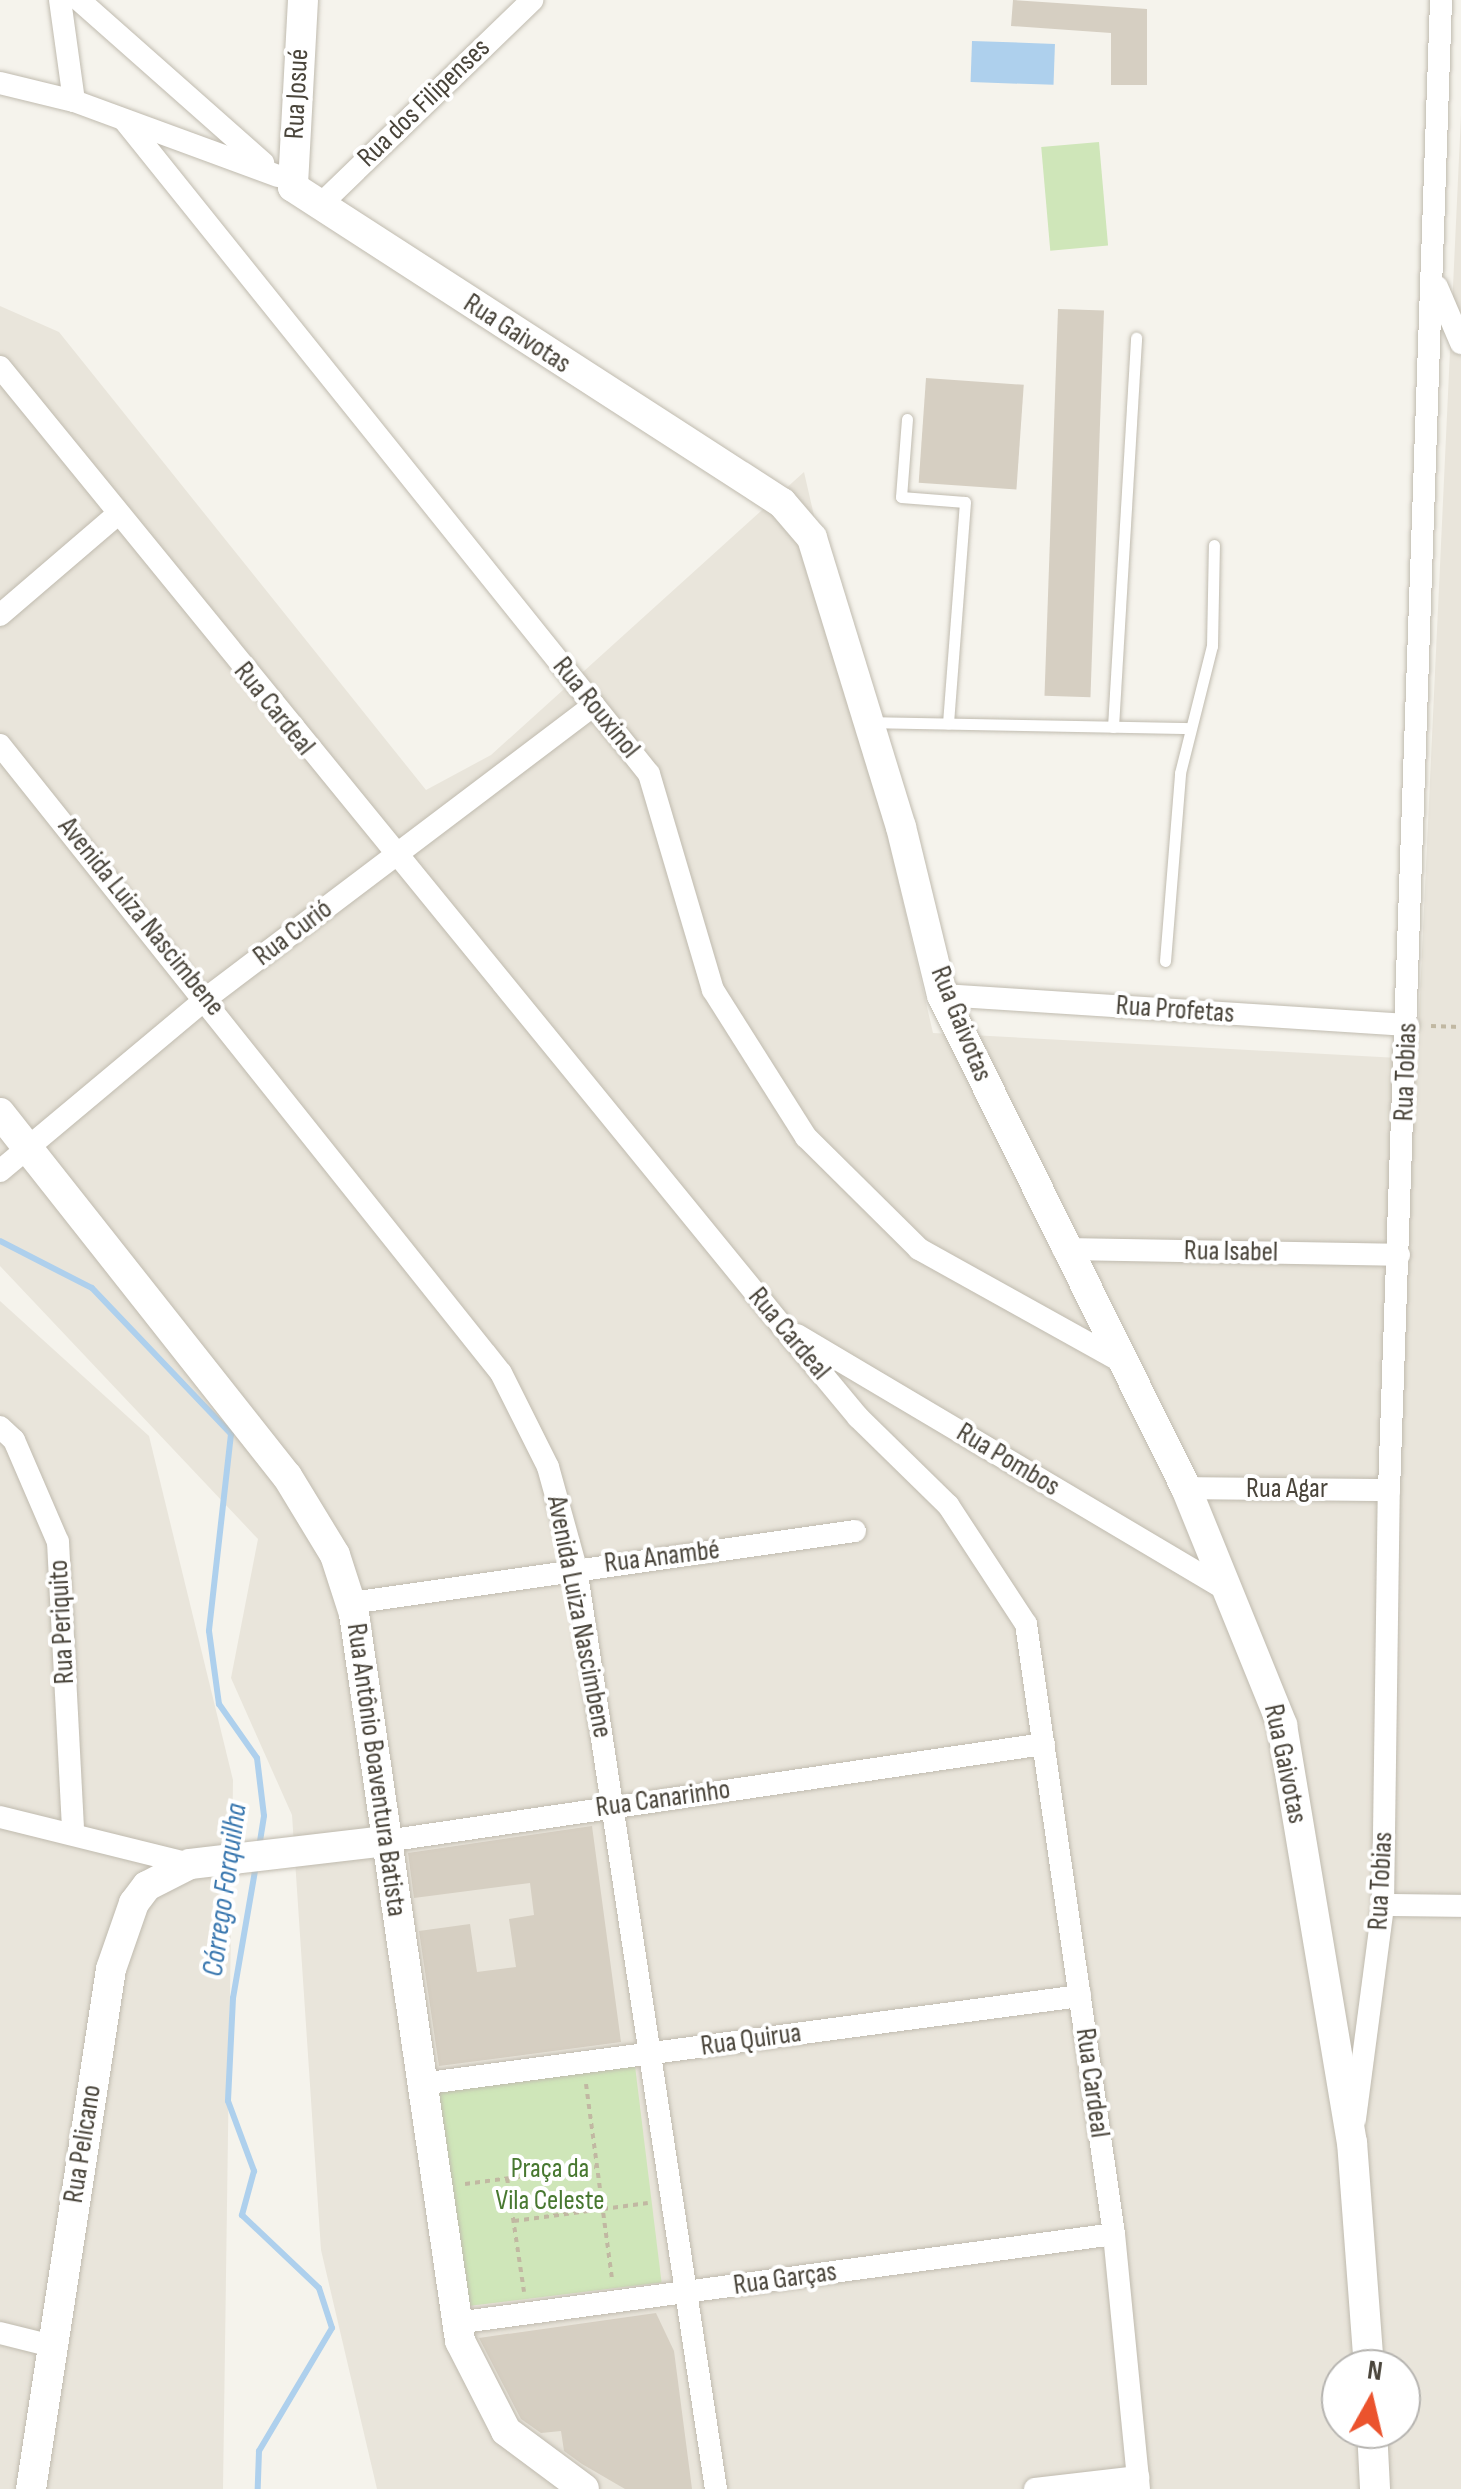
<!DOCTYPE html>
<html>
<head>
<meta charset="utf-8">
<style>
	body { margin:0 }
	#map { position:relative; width:1461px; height:2489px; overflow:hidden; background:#f5f3ec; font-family:"Sofia Sans Condensed",sans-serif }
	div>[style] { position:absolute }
	.residential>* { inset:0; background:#e9e5db }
	.green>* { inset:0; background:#cfe6b9; transform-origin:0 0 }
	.water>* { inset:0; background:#aed0ed; transform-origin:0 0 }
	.stream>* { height:6px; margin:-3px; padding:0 3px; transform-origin:3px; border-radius:3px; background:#aed0ed }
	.building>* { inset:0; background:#d6cfc2; transform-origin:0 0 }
	.path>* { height:4px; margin-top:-2px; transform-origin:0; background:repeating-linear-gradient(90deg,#c1b8a2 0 5px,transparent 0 10px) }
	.roads { filter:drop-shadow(0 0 2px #c0bbaf) drop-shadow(0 0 2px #c0bbaf) }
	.service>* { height:11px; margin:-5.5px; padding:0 5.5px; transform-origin:5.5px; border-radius:5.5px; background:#fff }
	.minor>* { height:22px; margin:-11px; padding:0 11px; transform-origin:11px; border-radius:11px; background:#fff }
	.tertiary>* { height:30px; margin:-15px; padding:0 15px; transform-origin:15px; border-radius:15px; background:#fff }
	span { translate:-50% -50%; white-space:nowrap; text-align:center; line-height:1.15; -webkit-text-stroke:8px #fff; paint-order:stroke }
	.street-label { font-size:28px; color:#49443a }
	.park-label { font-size:28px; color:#487830 }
	.water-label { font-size:30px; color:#3977af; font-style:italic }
	.north { position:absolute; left:1321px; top:2349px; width:100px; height:100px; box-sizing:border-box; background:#fff; border:2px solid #b6b4b0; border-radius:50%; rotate:8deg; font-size:28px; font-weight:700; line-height:40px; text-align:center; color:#49443a }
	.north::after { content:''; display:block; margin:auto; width:35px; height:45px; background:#eb532d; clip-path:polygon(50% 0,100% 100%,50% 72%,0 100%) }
</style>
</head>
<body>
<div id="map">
	<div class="residential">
		<div style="clip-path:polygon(evenodd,1461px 115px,1461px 2489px,377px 2489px,321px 2250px,292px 1815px,231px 1678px,258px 1539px,0 1266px,0 306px,59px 332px,426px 790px,491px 755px,804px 472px,933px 1033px,1417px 1059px,1461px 115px,1341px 2369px,1401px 2369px,1401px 2429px,1341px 2429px,1341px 2369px)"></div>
		<div style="clip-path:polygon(0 1301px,149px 1436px,233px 1780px,223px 2489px,0 2489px)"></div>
	</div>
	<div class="green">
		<div style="left:1099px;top:142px;width:104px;height:58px;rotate:85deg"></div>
		<div style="left:635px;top:2066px;width:218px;height:201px;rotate:83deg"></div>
	</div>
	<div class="water">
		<div style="left:972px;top:41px;width:83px;height:41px;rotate:2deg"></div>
	</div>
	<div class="stream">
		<div style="left:0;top:1241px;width:103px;rotate:27.1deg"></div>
		<div style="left:92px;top:1288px;width:202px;rotate:46.4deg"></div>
		<div style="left:231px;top:1434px;width:198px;rotate:96.4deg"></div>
		<div style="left:209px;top:1631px;width:74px;rotate:82.2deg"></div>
		<div style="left:219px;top:1704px;width:66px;rotate:54.9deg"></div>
		<div style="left:257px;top:1758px;width:58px;rotate:83.1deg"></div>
		<div style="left:264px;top:1816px;width:32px;rotate:99deg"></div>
		<div style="left:256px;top:1865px;width:135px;rotate:99.8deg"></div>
		<div style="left:233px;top:1998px;width:103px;rotate:92.8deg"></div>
		<div style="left:228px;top:2101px;width:75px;rotate:69.6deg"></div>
		<div style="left:254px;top:2171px;width:46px;rotate:105.3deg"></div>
		<div style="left:242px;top:2215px;width:106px;rotate:43.5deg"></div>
		<div style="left:319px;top:2288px;width:42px;rotate:72deg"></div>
		<div style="left:332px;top:2328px;width:143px;rotate:120.7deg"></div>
		<div style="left:259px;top:2451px;width:38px;rotate:92deg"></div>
	</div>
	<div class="building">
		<div style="clip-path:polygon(1013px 0,1147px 9px,1147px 85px,1111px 85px,1111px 33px,1011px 26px)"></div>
		<div style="left:1058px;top:309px;width:46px;height:387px;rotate:2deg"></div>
		<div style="left:926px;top:378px;width:98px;height:105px;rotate:4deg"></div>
		<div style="clip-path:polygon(592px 1826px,621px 2042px,439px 2066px,419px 1931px,470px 1924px,477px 1972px,516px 1967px,509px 1919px,534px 1915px,530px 1883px,414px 1898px,408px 1853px)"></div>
		<div style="clip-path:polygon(656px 2313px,674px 2351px,692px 2489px,625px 2489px,582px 2464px,564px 2451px,561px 2431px,541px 2433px,521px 2419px,479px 2338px)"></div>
	</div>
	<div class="path">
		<div style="left:1431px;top:1026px;width:30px;rotate:2deg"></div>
		<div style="left:586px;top:2084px;width:196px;rotate:82.4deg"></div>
		<div style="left:507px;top:2178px;width:115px;rotate:81.5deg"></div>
		<div style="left:465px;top:2184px;width:131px;rotate:-7.5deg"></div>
		<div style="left:514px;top:2221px;width:135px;rotate:-7.7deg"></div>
	</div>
	<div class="roads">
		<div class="service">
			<div style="left:907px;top:419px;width:78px;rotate:94.4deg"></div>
			<div style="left:901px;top:497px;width:64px;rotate:4.5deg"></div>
			<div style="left:965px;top:502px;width:222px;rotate:94.4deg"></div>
			<div style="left:869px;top:722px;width:321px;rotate:1.1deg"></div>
			<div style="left:1113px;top:727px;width:390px;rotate:-86.6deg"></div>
			<div style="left:1165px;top:961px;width:189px;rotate:-85.4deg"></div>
			<div style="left:1180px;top:773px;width:131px;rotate:-75.9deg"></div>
			<div style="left:1212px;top:646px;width:101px;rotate:-88.9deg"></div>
		</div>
		<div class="minor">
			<div style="left:60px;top:0;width:102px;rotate:82.1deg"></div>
			<div style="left:79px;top:0;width:246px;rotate:41.5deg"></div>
			<div style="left:0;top:83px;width:76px;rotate:13.7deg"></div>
			<div style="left:74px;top:101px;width:217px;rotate:20.2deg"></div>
			<div style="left:125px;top:121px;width:837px;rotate:51.25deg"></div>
			<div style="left:649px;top:774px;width:225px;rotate:73.5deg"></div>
			<div style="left:713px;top:990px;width:174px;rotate:57.7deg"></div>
			<div style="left:806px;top:1137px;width:159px;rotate:44.7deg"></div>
			<div style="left:919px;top:1249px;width:230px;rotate:29.1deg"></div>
			<div style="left:318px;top:207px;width:298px;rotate:-44deg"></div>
			<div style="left:1437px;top:287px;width:61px;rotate:66.8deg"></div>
			<div style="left:0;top:367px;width:1239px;rotate:50.8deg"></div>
			<div style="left:783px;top:1327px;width:117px;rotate:50.2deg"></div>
			<div style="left:858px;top:1417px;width:126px;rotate:44.4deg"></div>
			<div style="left:948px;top:1505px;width:142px;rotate:56.8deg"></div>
			<div style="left:1026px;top:1624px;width:616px;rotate:81.79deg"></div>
			<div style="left:1114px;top:2234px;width:256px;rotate:84.4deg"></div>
			<div style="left:0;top:615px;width:155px;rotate:-40.6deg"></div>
			<div style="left:0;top:745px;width:803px;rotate:51.42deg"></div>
			<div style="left:501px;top:1373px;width:105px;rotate:63.4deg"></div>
			<div style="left:548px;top:1467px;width:105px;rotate:74.5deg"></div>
			<div style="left:576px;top:1568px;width:932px;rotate:81.36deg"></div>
			<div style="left:942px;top:995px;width:467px;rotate:3.7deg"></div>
			<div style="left:0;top:1171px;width:271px;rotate:-39.9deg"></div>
			<div style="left:208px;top:997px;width:484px;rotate:-37.1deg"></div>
			<div style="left:1063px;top:1249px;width:336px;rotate:1deg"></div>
			<div style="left:797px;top:1335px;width:504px;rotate:30.69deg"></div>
			<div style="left:0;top:1427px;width:19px;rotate:43deg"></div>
			<div style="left:14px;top:1440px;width:111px;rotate:66.7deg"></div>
			<div style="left:58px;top:1542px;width:290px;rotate:87deg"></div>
			<div style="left:1186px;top:1488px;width:203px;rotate:0.6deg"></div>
			<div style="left:351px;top:1603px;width:509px;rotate:-8.13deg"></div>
			<div style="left:0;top:1817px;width:196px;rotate:13.9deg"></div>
			<div style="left:386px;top:1841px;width:665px;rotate:-8.39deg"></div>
			<div style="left:1383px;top:1905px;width:78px;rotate:0.7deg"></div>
			<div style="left:421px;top:2084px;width:665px;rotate:-7.61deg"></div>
			<div style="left:1355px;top:2119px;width:216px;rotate:-82.5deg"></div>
			<div style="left:1383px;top:1905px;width:415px;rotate:-89.2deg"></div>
			<div style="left:1389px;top:1490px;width:1491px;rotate:-88deg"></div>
			<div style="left:456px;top:2323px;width:664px;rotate:-7.7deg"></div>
			<div style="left:0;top:2333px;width:54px;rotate:14deg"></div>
			<div style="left:1035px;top:2489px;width:104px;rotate:-6.6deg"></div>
		</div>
		<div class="tertiary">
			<div style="left:303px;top:0;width:187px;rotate:93.1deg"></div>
			<div style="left:293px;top:187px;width:582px;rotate:32.87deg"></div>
			<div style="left:782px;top:503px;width:46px;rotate:49.4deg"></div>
			<div style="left:812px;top:538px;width:302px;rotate:72.9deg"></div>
			<div style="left:901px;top:827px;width:173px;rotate:76.3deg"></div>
			<div style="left:942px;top:995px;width:550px;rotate:63.67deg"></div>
			<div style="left:1186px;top:1488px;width:256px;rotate:67.9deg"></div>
			<div style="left:1282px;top:1725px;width:423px;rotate:80.5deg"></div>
			<div style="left:1352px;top:2142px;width:228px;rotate:85.7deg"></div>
			<div style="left:0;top:1113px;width:463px;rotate:51.7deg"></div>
			<div style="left:287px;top:1476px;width:92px;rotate:58.7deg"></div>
			<div style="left:335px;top:1555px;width:62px;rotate:72.1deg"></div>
			<div style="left:354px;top:1614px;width:735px;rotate:81.7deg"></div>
			<div style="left:460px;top:2341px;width:101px;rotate:62.9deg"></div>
			<div style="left:506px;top:2431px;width:97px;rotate:36.6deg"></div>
			<div style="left:1372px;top:2429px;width:60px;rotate:87.1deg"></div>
			<div style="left:31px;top:2489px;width:526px;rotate:-81.25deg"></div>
			<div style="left:111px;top:1969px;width:70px;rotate:-70.8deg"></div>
			<div style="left:134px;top:1903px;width:21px;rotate:-53deg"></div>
			<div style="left:147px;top:1886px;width:48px;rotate:-27.1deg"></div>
			<div style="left:190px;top:1864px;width:197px;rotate:-6.7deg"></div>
		</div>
	</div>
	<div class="street-label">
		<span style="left:297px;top:94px;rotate:-87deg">Rua Josué</span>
		<span style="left:424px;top:103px;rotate:-44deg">Rua dos Filipenses</span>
		<span style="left:517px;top:334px;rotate:33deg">Rua Gaivotas</span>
		<span style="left:596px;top:708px;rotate:51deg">Rua Rouxinol</span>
		<span style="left:274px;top:709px;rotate:51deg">Rua Cardeal</span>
		<span style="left:141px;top:917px;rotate:51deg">Avenida Luiza Nascimbene</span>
		<span style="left:293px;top:933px;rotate:-37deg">Rua Curió</span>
		<span style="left:1175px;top:1010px;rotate:4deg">Rua Profetas</span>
		<span style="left:961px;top:1024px;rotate:68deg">Rua Gaivotas</span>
		<span style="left:1406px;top:1072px;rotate:-88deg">Rua Tobias</span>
		<span style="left:1231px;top:1252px;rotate:1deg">Rua Isabel</span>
		<span style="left:789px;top:1334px;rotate:50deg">Rua Cardeal</span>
		<span style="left:1008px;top:1460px;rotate:31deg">Rua Pombos</span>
		<span style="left:1287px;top:1489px">Rua Agar</span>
		<span style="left:662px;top:1557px;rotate:-7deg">Rua Anambé</span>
		<span style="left:579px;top:1617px;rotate:79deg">Avenida Luiza Nascimbene</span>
		<span style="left:62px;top:1622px;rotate:-93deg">Rua Periquito</span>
		<span style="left:1285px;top:1764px;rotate:78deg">Rua Gaivotas</span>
		<span style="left:376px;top:1770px;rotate:82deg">Rua Antônio Boaventura Batista</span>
		<span style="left:663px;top:1799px;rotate:-8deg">Rua Canarinho</span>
		<span style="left:1381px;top:1881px;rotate:-87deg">Rua Tobias</span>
		<span style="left:751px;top:2040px;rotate:-8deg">Rua Quirua</span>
		<span style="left:1092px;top:2083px;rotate:82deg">Rua Cardeal</span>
		<span style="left:83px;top:2144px;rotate:-81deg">Rua Pelicano</span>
		<span style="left:785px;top:2279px;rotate:-8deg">Rua Garças</span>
	</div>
	<div class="park-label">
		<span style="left:550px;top:2185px">Praça da<br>Vila Celeste</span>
	</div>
	<div class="water-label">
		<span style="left:225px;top:1890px;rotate:-82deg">Córrego Forquilha</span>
	</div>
	<div class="north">N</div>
</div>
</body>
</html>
